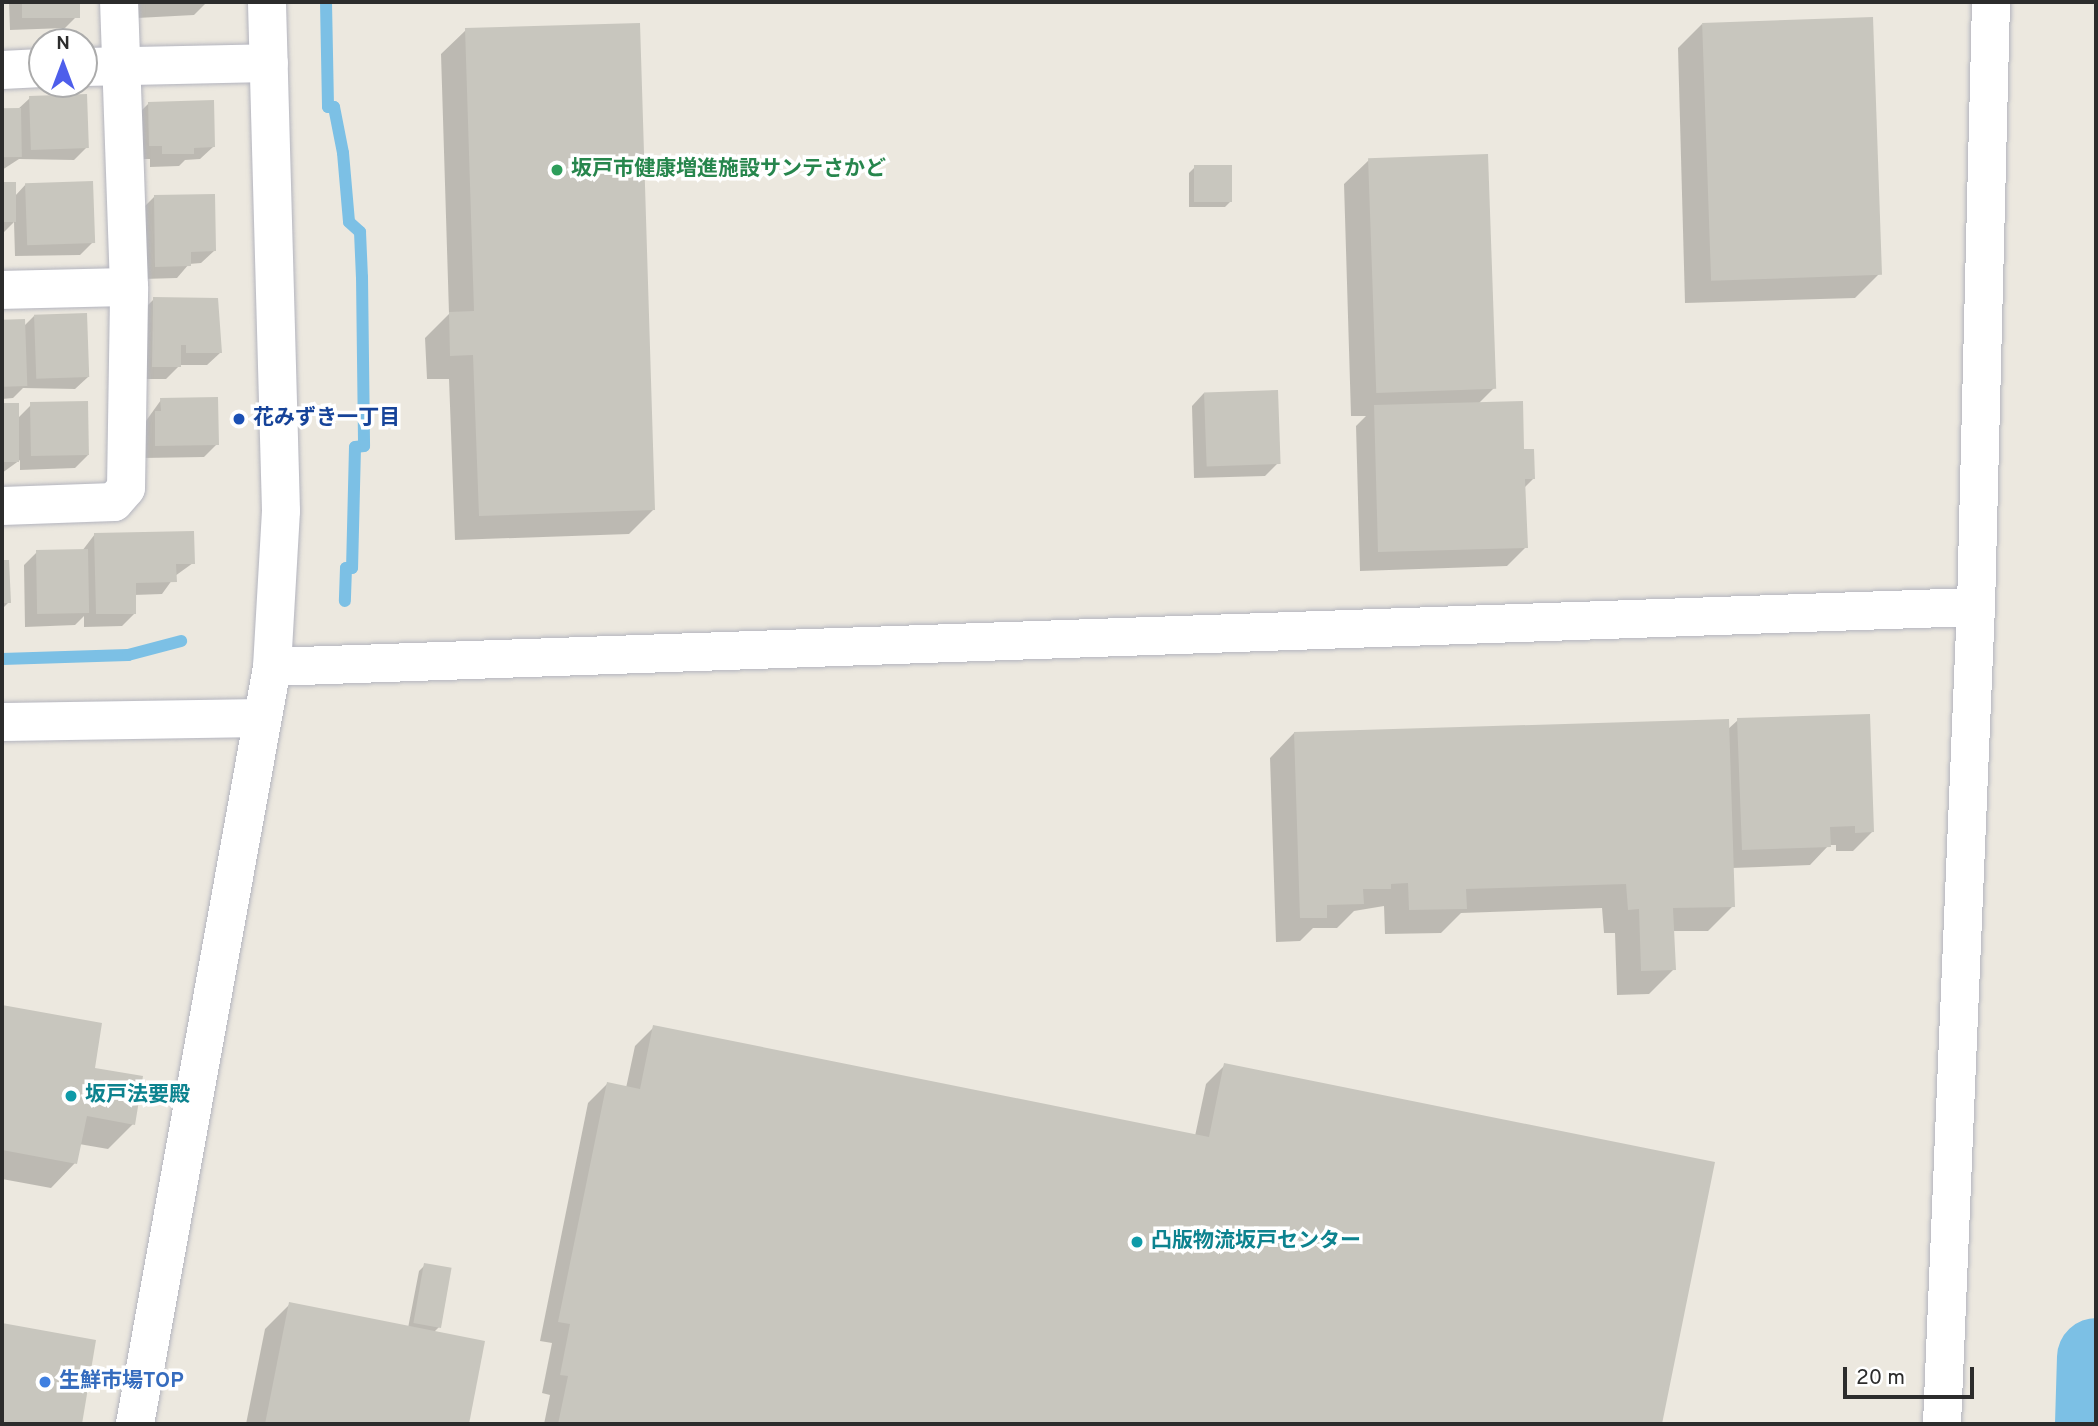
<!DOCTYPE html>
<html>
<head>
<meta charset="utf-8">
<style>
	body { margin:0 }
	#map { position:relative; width:2098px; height:1426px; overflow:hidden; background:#ece8df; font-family:Overpass,"Noto Sans JP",sans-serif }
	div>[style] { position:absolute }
	.shadow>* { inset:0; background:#0003 }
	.stream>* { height:12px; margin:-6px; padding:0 6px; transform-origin:6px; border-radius:6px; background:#7cc0e5 }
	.river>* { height:79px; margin:-39.5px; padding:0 39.5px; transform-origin:39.5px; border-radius:39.5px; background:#7cc0e5 }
	.building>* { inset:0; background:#c8c6be; transform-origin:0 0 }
	.roads { filter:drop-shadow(0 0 2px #b3b4be) drop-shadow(0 0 2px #b3b4be) }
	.street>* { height:38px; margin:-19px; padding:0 19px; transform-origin:19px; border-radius:19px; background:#fff }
	.secondary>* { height:38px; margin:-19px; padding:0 19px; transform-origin:19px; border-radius:19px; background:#fff }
	.dots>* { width:19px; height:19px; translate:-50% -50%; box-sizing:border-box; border:4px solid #fff; border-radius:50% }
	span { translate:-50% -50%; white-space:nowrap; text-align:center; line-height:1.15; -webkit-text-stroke:7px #fff; paint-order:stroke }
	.leisure-label { font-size:21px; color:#27864d; font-weight:700 }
	.left { translate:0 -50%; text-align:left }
	.transit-label { font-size:21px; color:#164399; font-weight:700 }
	.culture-label { font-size:21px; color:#0d838f; font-weight:700 }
	.shop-label { font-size:21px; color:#366cbe; font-weight:700 }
	.frame { position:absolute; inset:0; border:4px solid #2c2c2c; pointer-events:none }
	.north { position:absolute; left:28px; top:28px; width:70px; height:70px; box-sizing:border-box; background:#fff; border:2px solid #ababab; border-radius:50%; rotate:0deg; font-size:19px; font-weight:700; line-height:28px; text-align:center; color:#2c2c2c }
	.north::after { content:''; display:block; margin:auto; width:24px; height:32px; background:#4e5eeb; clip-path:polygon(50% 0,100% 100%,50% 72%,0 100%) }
	.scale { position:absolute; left:1843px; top:1367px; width:131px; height:32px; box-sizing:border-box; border:4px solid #2c2c2c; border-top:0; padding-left:9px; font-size:21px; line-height:24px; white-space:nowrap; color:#2c2c2c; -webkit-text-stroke:5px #fff; paint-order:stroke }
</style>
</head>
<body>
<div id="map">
	<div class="shadow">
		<div style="clip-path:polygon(9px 2px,78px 2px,78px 15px,65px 28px,10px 30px)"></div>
		<div style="clip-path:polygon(136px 2px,206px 2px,206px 3px,194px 15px,137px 18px)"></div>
		<div style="clip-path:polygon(1702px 24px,1879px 274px,1855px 298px,1685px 303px,1678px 48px)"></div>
		<div style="clip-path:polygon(466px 30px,653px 510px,629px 534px,455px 540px,449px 379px,427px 379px,425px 338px,449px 314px,441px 54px)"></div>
		<div style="clip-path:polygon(30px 98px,87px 147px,74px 160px,19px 159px,2px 170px,2px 111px,17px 110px)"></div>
		<div style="clip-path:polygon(149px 103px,213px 147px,200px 159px,185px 160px,179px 166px,150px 167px,150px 159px,137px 159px,136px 116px)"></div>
		<div style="clip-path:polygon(1369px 160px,1494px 388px,1478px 404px,1522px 451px,1533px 479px,1524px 488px,1526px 547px,1507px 566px,1360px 571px,1356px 426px,1366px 416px,1351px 416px,1344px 184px)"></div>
		<div style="clip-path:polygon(1195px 167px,1231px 201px,1225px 207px,1189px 207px,1189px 173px)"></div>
		<div style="clip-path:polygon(2px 184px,14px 184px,15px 196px,26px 184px,93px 242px,80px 255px,15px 256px,14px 222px,2px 234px)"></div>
		<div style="clip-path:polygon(154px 197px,214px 251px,201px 263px,189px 264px,177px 278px,143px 279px,141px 210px)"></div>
		<div style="clip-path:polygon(154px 299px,220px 353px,207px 365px,180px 365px,166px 379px,140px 379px,141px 312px)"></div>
		<div style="clip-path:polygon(34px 316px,88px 377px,75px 389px,23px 388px,13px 398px,2px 399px,2px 322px,23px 321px,23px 327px)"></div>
		<div style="clip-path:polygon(1204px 393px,1278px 463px,1265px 476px,1194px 478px,1192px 406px)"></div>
		<div style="clip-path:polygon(161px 400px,217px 444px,204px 457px,143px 458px,143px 425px)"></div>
		<div style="clip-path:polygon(17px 404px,18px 418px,31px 405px,88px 455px,75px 468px,20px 470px,20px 460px,2px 473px,2px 405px)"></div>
		<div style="clip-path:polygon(95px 534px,193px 563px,175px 576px,162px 594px,134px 595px,135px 613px,122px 626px,84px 627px,84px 616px,75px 625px,25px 627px,24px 565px,37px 552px,82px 551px)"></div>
		<div style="clip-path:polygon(2px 562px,7px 562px,9px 602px,2px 609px)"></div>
		<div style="clip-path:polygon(1738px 720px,1872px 832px,1853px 851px,1836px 851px,1836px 845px,1829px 845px,1810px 865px,1732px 868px,1733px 906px,1708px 931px,1673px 931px,1674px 969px,1649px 994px,1617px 995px,1615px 933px,1604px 933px,1602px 908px,1461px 913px,1441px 933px,1385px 934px,1384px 906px,1354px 911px,1337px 928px,1313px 928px,1300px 941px,1276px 942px,1270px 758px,1294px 733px,1727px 730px)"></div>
		<div style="clip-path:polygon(2px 1007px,100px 1025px,93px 1069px,133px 1124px,108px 1149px,79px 1144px,75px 1163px,51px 1188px,2px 1179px)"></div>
		<div style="clip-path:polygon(654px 1027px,1195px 1136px,1206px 1084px,1225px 1065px,1713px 1163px,1660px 1424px,544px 1424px,550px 1395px,542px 1393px,552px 1343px,540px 1341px,588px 1103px,607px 1084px,626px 1088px,635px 1046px)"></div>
		<div style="clip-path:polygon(425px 1265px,439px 1327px,433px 1333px,483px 1343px,467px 1424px,246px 1424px,265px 1329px,290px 1304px,408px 1328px,419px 1271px)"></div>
		<div style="clip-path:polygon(2px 1325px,94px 1341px,80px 1424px,2px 1424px)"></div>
	</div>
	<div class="stream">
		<div style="left:326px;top:2px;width:105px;rotate:88.9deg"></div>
		<div style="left:328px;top:107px;width:6px"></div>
		<div style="left:334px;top:107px;width:47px;rotate:78.9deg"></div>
		<div style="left:343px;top:153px;width:69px;rotate:85deg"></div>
		<div style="left:349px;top:222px;width:15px;rotate:42deg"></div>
		<div style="left:360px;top:232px;width:45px;rotate:87.5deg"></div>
		<div style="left:362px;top:277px;width:169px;rotate:89.3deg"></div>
		<div style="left:364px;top:446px;width:9px;rotate:174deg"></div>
		<div style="left:355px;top:447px;width:121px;rotate:91.4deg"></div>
		<div style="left:352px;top:568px;width:6px;rotate:180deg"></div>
		<div style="left:346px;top:568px;width:33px;rotate:92deg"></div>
		<div style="left:2px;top:659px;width:126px;rotate:-1.8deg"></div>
		<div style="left:128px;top:655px;width:55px;rotate:-14.8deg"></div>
	</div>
	<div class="river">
		<div style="left:2094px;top:1424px;width:67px;rotate:-88.3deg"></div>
	</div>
	<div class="building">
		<div style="left:22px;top:2px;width:58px;height:16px"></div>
		<div style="left:1873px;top:17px;width:258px;height:171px;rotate:88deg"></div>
		<div style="clip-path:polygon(640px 23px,655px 510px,479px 516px,473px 355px,450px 356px,449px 312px,474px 311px,465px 28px)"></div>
		<div style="left:87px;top:94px;width:54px;height:58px;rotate:88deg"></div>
		<div style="clip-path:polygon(214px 100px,215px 147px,194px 148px,194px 154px,162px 154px,162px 146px,149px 146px,148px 102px)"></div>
		<div style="left:21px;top:108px;width:49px;height:19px;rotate:89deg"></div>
		<div style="left:1488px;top:154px;width:235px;height:120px;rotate:88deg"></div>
		<div style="left:1194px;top:165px;width:38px;height:37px"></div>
		<div style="left:93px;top:181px;width:62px;height:68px;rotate:88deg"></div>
		<div style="left:2px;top:182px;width:14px;height:40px"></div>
		<div style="clip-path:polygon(215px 194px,216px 251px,191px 252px,191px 266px,155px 267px,154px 195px)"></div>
		<div style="clip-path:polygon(153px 297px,218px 298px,222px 353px,186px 353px,186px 345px,181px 345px,181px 367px,152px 367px)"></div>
		<div style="left:87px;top:313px;width:64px;height:53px;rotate:88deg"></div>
		<div style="left:25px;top:319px;width:67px;height:23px;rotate:88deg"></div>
		<div style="left:1278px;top:390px;width:74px;height:74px;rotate:88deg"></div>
		<div style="clip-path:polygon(218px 397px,219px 445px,155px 446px,155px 411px,161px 411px,160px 398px)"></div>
		<div style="left:88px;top:401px;width:54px;height:58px;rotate:89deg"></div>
		<div style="clip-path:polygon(1523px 401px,1524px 449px,1534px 449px,1535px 479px,1525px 479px,1528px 548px,1378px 552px,1374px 405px)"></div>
		<div style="left:2px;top:403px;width:17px;height:59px"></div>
		<div style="clip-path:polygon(194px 531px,195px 564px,176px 564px,177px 582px,136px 583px,136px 614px,96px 614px,94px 533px)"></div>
		<div style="left:88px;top:549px;width:64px;height:52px;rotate:89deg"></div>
		<div style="clip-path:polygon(2px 560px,9px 560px,11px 603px,2px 603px)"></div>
		<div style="clip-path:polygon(1870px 714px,1874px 832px,1855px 833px,1855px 826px,1830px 827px,1831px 847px,1742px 850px,1737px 718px)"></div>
		<div style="clip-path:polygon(1729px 719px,1735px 907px,1673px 908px,1676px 970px,1641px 971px,1639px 909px,1628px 910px,1626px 884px,1466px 889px,1467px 909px,1409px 910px,1408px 883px,1391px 884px,1391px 889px,1363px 889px,1364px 904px,1327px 905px,1327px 918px,1300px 918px,1294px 732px)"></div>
		<div style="clip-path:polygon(2px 1005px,102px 1023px,95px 1068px,143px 1076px,135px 1125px,87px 1116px,77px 1164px,2px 1150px)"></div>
		<div style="clip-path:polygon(653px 1025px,1209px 1137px,1224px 1063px,1715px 1162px,1662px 1424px,558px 1424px,568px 1376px,560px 1375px,570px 1324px,558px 1322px,607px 1082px,640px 1089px)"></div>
		<div style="left:424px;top:1263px;width:28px;height:61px;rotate:10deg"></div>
		<div style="clip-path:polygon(289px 1302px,485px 1341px,469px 1424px,265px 1424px)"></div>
		<div style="clip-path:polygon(2px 1323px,96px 1340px,82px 1424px,2px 1424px)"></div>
	</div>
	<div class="roads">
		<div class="street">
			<div style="left:84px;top:67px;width:185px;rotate:-1.2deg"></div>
			<div style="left:2px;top:70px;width:40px;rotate:-2.9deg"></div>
			<div style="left:2px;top:290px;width:127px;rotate:-1.4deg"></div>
			<div style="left:2px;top:506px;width:112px;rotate:-2deg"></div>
			<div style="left:114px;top:502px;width:18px;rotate:-49deg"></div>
			<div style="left:126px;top:488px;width:201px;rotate:-89.1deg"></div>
			<div style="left:129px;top:287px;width:285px;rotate:-92deg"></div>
			<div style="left:2px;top:722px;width:258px;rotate:-0.9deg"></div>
			<div style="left:1942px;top:1424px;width:818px;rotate:-87.62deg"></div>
			<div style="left:1976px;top:607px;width:605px;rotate:-88.58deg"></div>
		</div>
		<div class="secondary">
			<div style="left:272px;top:667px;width:1705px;rotate:-2.02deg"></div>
			<div style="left:135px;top:1424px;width:769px;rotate:-79.74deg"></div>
			<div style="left:272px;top:667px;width:156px;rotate:-86.7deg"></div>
			<div style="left:281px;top:511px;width:509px;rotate:-91.58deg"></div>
		</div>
	</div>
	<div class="dots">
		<div style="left:557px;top:170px;background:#2e9e5b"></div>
		<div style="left:239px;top:419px;background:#1a4fb4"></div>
		<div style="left:71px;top:1096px;background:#0f9aa8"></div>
		<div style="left:1137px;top:1242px;background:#0f9aa8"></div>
		<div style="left:45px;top:1382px;background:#3f7fe0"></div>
	</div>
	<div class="leisure-label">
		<span class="left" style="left:571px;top:170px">坂戸市健康増進施設サンテさかど</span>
	</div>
	<div class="transit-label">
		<span class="left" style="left:253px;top:419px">花みずき一丁目</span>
	</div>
	<div class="culture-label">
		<span class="left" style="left:85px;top:1096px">坂戸法要殿</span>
		<span class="left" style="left:1151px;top:1242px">凸版物流坂戸センター</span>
	</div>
	<div class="shop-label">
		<span class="left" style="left:59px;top:1382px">生鮮市場TOP</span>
	</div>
	<div class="frame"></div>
	<div class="north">N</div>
	<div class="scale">20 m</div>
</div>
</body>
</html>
